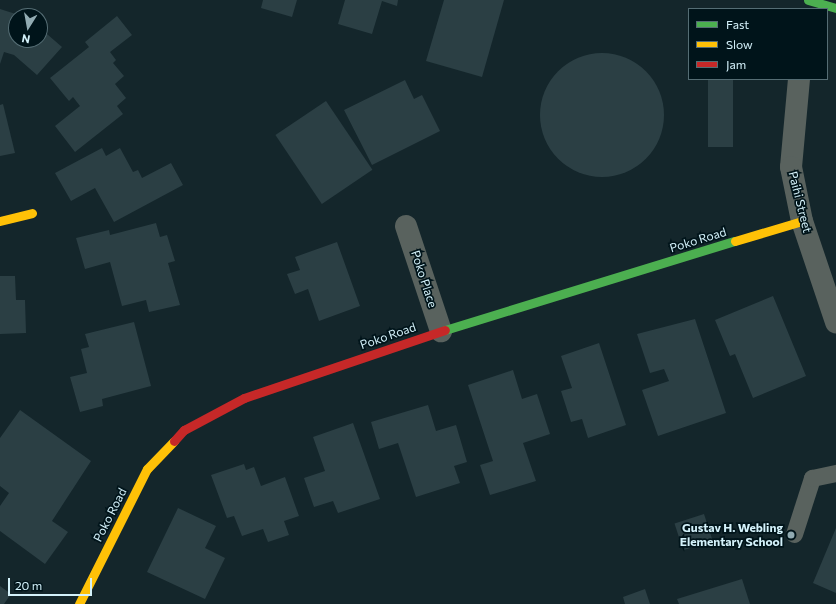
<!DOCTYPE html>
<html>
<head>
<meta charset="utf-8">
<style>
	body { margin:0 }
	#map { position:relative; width:836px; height:604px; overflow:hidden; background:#14262b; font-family:Commissioner,sans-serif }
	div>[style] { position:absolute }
	.building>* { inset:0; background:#2b3f44; transform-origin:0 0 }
	.round { border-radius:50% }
	.lane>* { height:17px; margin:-8.5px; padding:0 8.5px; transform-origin:8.5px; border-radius:8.5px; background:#59625e }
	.street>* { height:22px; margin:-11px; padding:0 11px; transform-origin:11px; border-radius:11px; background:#59625e }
	.fast>* { height:9px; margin:-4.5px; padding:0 4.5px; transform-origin:4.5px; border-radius:4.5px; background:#4caf50 }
	.slow>* { height:9px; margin:-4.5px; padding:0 4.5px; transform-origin:4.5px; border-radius:4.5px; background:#ffc107 }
	.jam>* { height:9px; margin:-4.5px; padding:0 4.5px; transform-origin:4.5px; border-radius:4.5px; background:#c62828 }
	.dots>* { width:11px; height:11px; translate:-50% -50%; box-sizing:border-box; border:2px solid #00141a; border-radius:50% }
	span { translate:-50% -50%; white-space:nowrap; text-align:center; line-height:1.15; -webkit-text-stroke:3.5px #00141a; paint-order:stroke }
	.street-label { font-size:12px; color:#d4f2fb }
	.poi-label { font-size:12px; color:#d4f2fb; font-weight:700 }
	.right { translate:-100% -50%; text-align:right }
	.legend { position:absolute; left:688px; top:8px; width:140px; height:72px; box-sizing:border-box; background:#00141a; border:1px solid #556d74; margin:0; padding:5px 7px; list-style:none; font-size:12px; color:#d4f2fb }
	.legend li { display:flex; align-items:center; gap:8px; height:20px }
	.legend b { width:20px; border:1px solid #556d74 }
	.north { position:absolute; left:8px; top:8px; width:40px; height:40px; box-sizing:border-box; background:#00141a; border:1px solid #556d74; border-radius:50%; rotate:191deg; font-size:11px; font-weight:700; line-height:16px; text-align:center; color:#d4f2fb }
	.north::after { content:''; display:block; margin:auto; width:14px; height:18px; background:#91abb2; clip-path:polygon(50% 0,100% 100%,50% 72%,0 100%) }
	.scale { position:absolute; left:8px; top:578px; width:84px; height:18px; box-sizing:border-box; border:2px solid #d4f2fb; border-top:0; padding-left:5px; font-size:12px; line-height:14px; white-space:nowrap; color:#d4f2fb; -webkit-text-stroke:3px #00141a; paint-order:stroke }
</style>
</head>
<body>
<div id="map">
	<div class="building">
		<div style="clip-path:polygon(263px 0,297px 0,292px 17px,261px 8px)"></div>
		<div style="clip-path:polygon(345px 0,398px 0,397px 6px,382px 1px,372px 34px,338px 24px)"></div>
		<div style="clip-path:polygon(444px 0,504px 0,482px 77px,426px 61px)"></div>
		<div style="clip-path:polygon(0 9px,22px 16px,16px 16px,16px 40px,40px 40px,40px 28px,62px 47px,37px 75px,14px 55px,4px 52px,0 64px)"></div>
		<div style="clip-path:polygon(117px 16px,132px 35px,110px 52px,116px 60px,113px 63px,124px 76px,115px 84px,126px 98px,117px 106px,123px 114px,75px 152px,55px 126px,80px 106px,73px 97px,69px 101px,50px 78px,89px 47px,85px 42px)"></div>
		<div class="round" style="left:540px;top:53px;width:124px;height:124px"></div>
		<div style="left:708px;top:79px;width:25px;height:68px"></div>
		<div style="clip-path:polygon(405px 80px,414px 99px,422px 95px,440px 131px,372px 165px,344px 110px)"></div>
		<div style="left:326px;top:101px;width:83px;height:61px;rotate:56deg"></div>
		<div style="clip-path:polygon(3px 104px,15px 153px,0 156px,0 105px)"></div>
		<div style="clip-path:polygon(102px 148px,106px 156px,120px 148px,133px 172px,138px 170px,142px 178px,171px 163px,183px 185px,114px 222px,95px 188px,71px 201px,55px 173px)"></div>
		<div style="clip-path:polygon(156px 223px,160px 237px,167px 235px,175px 261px,168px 263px,180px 305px,149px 312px,146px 300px,122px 306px,110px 262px,85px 269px,76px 238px,109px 230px,110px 235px)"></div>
		<div style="clip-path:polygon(337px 242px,360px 306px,319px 321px,308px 289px,295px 294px,287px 274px,300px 270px,295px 257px)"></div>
		<div style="clip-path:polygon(0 276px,15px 276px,16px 300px,25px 300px,26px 333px,0 334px)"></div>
		<div style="clip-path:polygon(773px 296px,806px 376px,753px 398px,735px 354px,730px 356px,715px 320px)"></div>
		<div style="clip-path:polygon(695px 319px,726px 413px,658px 436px,642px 390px,669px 381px,664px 369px,650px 373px,637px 334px)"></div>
		<div style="clip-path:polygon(134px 322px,151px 386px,102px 399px,103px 406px,80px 412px,70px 377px,87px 373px,81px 349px,89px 347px,85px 334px)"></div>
		<div style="clip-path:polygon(599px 343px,626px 425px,588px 438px,582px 419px,571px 422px,561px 391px,572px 388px,561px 356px)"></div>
		<div style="clip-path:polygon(513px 370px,522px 399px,537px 394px,550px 434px,523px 443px,536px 481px,490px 495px,480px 465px,493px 461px,468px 385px)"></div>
		<div style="clip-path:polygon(428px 405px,436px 431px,456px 425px,467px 462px,454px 466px,460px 483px,416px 497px,398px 443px,379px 449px,371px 422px)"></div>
		<div style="clip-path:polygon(20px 410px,91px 461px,52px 521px,68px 532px,45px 564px,0 531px,0 506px,9px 493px,0 486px,0 438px)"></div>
		<div style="clip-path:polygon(353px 423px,380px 499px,338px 513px,333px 501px,314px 507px,304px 478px,325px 471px,313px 437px)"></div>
		<div style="clip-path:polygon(244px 464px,246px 470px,254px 467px,261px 486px,285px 477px,299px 516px,284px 521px,289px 535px,268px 542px,263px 529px,242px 536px,234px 516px,227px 518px,211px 475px)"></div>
		<div style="clip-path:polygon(178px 508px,216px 526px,205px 548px,225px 558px,205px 599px,147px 572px)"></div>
		<div style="left:704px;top:514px;width:28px;height:31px;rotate:72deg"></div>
		<div style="clip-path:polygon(836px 528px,836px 593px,813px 583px)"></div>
		<div style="clip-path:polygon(742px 579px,750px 604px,679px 604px,677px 599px)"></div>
		<div style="clip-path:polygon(0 586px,11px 594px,4px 604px,0 604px)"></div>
		<div style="clip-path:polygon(645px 589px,650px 604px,625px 604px,623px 597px)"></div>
	</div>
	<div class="lane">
		<div style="left:794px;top:534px;width:59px;rotate:-72.2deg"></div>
		<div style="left:812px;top:478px;width:25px;rotate:-12deg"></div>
	</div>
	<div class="street">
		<div style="left:799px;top:79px;width:88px;rotate:95.2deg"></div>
		<div style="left:791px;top:167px;width:55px;rotate:78.5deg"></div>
		<div style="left:802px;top:221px;width:107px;rotate:71.4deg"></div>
		<div style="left:406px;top:226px;width:111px;rotate:71.6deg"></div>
	</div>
	<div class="fast">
		<div style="left:808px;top:0;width:29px;rotate:16deg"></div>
		<div style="left:445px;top:330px;width:303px;rotate:-17.1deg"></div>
	</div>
	<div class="slow">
		<div style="left:0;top:221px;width:33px;rotate:-14deg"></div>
		<div style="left:735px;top:241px;width:70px;rotate:-16.6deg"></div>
		<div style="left:79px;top:604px;width:151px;rotate:-63.3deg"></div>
		<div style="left:147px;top:469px;width:39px;rotate:-46deg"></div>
	</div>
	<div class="jam">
		<div style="left:174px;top:441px;width:15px;rotate:-48deg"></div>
		<div style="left:184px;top:430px;width:68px;rotate:-28.1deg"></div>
		<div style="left:244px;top:398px;width:212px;rotate:-18.7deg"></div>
	</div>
	<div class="dots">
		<div style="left:791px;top:535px;background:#91abb2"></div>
	</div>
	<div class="street-label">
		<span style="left:800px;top:202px;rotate:76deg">Paihi Street</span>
		<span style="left:698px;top:240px;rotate:-17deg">Poko Road</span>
		<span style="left:424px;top:279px;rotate:72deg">Poko Place</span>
		<span style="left:388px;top:336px;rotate:-19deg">Poko Road</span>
		<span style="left:110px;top:515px;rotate:-63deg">Poko Road</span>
	</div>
	<div class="poi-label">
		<span class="right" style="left:783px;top:535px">Gustav H. Webling<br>Elementary School</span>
	</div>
	<ul class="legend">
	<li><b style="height:5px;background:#4caf50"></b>Fast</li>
	<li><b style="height:5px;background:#ffc107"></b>Slow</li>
	<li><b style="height:5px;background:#c62828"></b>Jam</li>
	</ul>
	<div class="north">N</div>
	<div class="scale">20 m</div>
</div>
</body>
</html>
